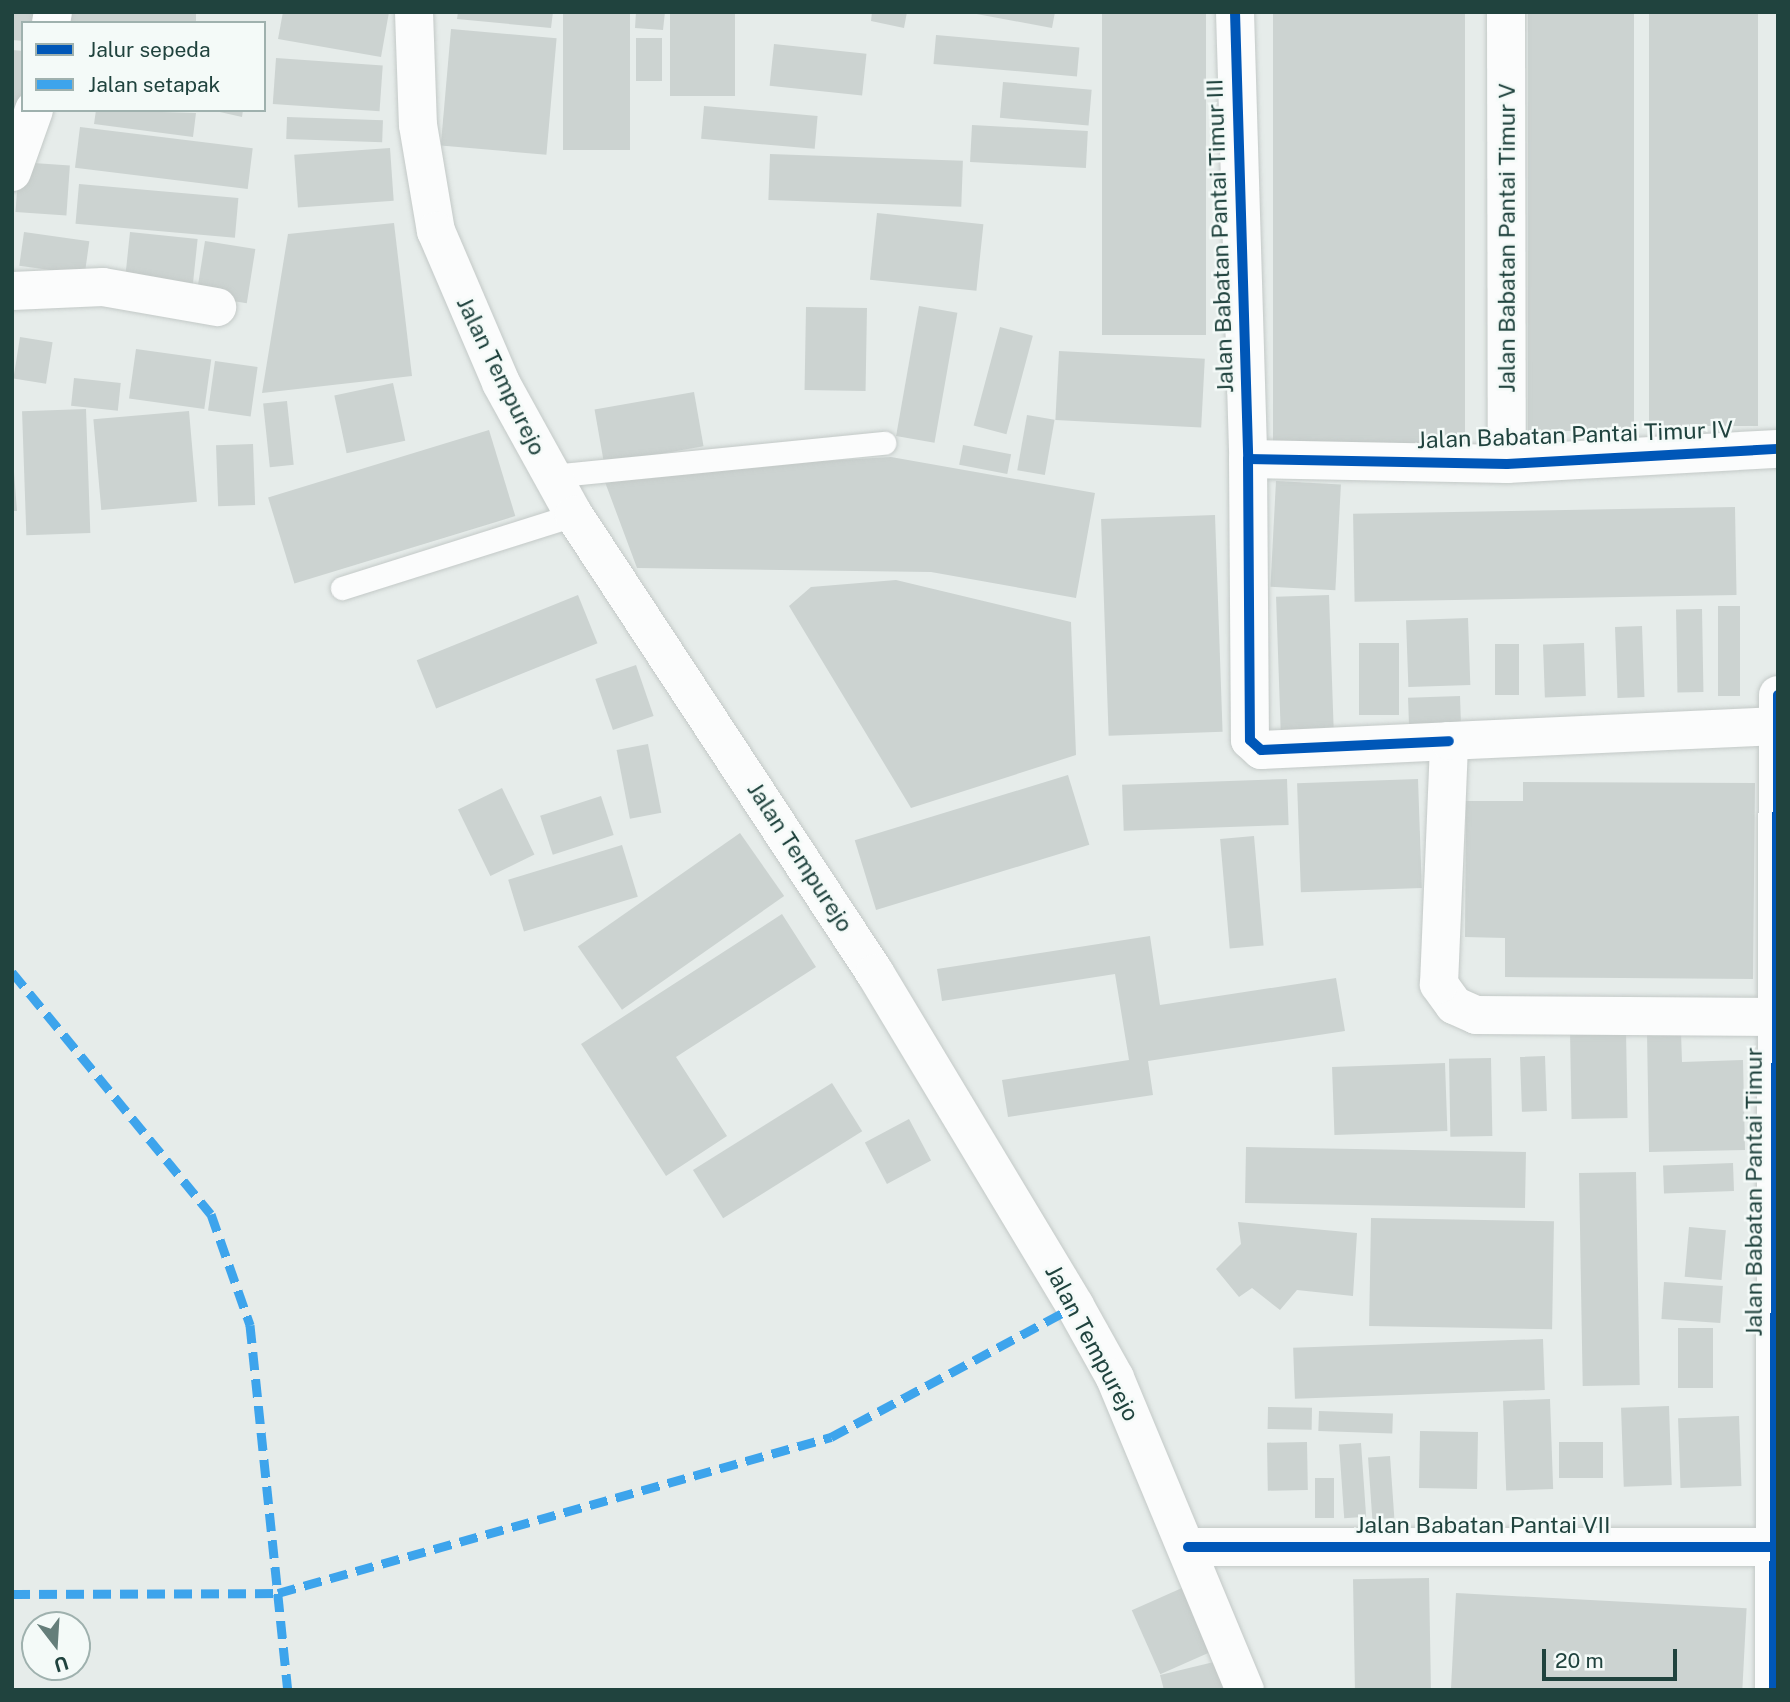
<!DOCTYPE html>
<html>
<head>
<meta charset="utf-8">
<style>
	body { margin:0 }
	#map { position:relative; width:1790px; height:1702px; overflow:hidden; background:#e6ecea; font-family:"Public Sans",sans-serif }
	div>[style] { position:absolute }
	.building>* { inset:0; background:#ccd3d1; transform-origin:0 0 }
	.roads { filter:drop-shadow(0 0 2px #c3c9c7) drop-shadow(0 0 2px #c3c9c7) }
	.lane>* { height:23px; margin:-11.5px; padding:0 11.5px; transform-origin:11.5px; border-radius:11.5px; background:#fbfcfc }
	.street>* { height:38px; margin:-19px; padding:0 19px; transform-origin:19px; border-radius:19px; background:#fbfcfc }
	.secondary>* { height:38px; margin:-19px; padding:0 19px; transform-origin:19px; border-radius:19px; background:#fbfcfc }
	.quiet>* { height:9px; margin-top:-4.5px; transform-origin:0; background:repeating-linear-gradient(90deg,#3da4ec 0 18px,transparent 0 27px) }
	.cycleway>* { height:10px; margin:-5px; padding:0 5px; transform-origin:5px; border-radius:5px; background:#0057b8 }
	span { translate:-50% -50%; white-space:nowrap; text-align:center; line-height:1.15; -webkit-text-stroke:5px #f4faf8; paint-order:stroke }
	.street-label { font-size:23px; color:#20433e }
	.frame { position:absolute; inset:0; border:14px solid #20433e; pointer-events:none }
	.legend { position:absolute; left:21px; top:21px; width:245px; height:91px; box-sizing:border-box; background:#f4faf8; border:2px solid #9fb1ae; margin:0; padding:9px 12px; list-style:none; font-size:21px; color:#20433e }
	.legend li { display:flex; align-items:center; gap:14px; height:35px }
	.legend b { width:35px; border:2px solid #9fb1ae }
	.north { position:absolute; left:21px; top:1611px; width:70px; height:70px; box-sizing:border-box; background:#f4faf8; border:2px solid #9fb1ae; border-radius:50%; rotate:163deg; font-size:19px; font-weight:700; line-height:28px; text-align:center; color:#20433e }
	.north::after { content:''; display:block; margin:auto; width:24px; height:32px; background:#657e7a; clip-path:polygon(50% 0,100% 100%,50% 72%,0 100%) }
	.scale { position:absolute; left:1542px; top:1649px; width:135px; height:32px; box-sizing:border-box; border:4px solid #20433e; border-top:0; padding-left:9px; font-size:21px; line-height:24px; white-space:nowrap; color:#20433e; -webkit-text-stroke:5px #f4faf8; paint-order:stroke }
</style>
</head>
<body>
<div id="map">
	<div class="building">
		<div style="clip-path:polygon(12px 12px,40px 12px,39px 23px,23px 23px,23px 41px,12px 40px)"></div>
		<div style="left:66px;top:12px;width:130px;height:11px"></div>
		<div style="clip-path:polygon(283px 12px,389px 12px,381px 57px,278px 39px)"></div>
		<div style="clip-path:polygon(458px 12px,553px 12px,551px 28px,457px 19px)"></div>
		<div style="left:563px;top:12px;width:67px;height:138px"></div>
		<div style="clip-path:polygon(636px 12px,665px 12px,663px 30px,635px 28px)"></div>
		<div style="left:670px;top:12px;width:65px;height:84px"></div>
		<div style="clip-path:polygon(872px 12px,907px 12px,904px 28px,871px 21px)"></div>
		<div style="clip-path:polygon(966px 12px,1055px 12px,1052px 28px)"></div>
		<div style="left:1102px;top:12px;width:104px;height:323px"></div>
		<div style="left:1273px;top:12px;width:192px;height:434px"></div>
		<div style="left:1528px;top:12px;width:106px;height:419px"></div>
		<div style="left:1649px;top:12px;width:109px;height:414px"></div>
		<div style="left:451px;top:29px;width:106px;height:117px;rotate:5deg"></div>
		<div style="left:936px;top:35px;width:144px;height:29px;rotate:5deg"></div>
		<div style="left:636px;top:38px;width:26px;height:43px"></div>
		<div style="left:774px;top:44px;width:93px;height:42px;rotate:6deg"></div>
		<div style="clip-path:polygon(12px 50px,23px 51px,23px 105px,12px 126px)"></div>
		<div style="left:276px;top:58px;width:107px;height:46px;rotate:4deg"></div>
		<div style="left:1003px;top:82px;width:89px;height:36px;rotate:5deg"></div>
		<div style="left:704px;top:106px;width:114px;height:33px;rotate:5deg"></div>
		<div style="clip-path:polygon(96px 110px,196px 113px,193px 137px,94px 124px)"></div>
		<div style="clip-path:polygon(211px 110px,243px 110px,242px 117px)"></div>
		<div style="left:287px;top:117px;width:96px;height:22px;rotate:2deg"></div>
		<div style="left:972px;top:125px;width:116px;height:37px;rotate:3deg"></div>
		<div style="left:80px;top:127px;width:174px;height:41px;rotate:7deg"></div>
		<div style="left:390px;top:148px;width:53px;height:96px;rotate:86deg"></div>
		<div style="left:770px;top:154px;width:193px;height:46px;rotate:2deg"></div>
		<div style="left:19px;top:162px;width:51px;height:50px;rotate:4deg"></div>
		<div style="left:79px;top:184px;width:160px;height:40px;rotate:5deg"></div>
		<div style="left:877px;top:213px;width:107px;height:67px;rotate:6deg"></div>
		<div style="clip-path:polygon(394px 223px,412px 376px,262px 393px,288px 234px)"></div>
		<div style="left:24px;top:232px;width:66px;height:34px;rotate:8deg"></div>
		<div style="left:130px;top:232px;width:68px;height:56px;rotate:6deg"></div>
		<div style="left:205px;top:241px;width:51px;height:55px;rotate:9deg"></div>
		<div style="left:919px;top:306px;width:39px;height:132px;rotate:10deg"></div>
		<div style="left:806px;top:307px;width:61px;height:83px;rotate:1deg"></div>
		<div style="left:1000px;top:327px;width:34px;height:102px;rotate:15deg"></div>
		<div style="left:20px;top:337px;width:33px;height:42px;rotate:9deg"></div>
		<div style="left:136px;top:349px;width:76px;height:50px;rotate:8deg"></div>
		<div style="left:1059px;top:351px;width:146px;height:69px;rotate:3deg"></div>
		<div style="left:215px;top:361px;width:43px;height:50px;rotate:8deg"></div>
		<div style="left:74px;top:378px;width:47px;height:28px;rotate:6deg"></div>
		<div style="left:393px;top:383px;width:59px;height:60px;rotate:78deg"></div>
		<div style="left:694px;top:392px;width:55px;height:101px;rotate:80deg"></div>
		<div style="left:287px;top:401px;width:64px;height:24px;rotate:84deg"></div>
		<div style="left:86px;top:409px;width:124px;height:64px;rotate:88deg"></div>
		<div style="left:189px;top:411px;width:91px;height:96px;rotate:85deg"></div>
		<div style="left:1027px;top:415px;width:28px;height:56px;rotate:10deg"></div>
		<div style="left:489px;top:430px;width:90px;height:231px;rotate:73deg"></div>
		<div style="left:253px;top:444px;width:61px;height:37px;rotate:88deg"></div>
		<div style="left:963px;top:445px;width:49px;height:20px;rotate:11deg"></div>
		<div style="clip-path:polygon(12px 447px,17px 511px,12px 511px)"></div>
		<div style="clip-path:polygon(891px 457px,1095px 493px,1076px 598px,931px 572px,637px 568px,602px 474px)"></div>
		<div style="left:1276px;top:481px;width:65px;height:106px;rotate:3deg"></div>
		<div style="left:1735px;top:507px;width:88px;height:382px;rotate:89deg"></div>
		<div style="left:1215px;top:515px;width:217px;height:114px;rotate:88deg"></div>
		<div style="clip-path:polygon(896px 580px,1071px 622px,1076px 755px,911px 808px,789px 606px,811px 587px)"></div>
		<div style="left:578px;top:595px;width:52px;height:174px;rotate:68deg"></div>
		<div style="left:1329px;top:595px;width:151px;height:53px;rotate:88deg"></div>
		<div style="left:1718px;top:606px;width:22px;height:90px"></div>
		<div style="left:1702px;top:609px;width:83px;height:26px;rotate:89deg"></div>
		<div style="left:1468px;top:618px;width:67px;height:62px;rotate:88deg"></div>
		<div style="left:1642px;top:626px;width:71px;height:27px;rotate:88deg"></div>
		<div style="left:1359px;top:643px;width:40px;height:72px"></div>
		<div style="left:1584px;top:643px;width:53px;height:41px;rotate:88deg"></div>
		<div style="left:1495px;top:644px;width:24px;height:51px"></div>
		<div style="left:636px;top:665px;width:54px;height:43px;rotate:71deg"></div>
		<div style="left:1460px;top:696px;width:38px;height:52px;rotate:88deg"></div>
		<div style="left:648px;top:744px;width:70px;height:32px;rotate:79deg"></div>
		<div style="left:1068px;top:775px;width:73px;height:223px;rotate:73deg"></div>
		<div style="left:1287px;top:779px;width:46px;height:165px;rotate:88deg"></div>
		<div style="left:1418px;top:779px;width:109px;height:121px;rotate:88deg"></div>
		<div style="clip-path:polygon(1523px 782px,1755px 783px,1753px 979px,1505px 977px,1505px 938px,1465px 937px,1466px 801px,1523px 801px)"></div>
		<div style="left:502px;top:788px;width:74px;height:49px;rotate:64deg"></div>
		<div style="left:601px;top:796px;width:41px;height:64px;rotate:72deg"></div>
		<div style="left:740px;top:833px;width:77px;height:198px;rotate:55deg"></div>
		<div style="left:1254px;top:836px;width:110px;height:34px;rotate:85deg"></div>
		<div style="left:622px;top:845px;width:54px;height:119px;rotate:73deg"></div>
		<div style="clip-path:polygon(782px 914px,816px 967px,676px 1057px,727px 1136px,666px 1176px,581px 1044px)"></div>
		<div style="clip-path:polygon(1150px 936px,1160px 1005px,1336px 978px,1345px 1031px,1148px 1061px,1153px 1095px,1008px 1117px,1002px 1080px,1129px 1060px,1115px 974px,942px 1001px,937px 969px)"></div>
		<div style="left:1626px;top:1030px;width:88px;height:56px;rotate:89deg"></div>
		<div style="clip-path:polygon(1681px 1032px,1682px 1062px,1743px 1060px,1745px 1150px,1649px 1152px,1647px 1033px)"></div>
		<div style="left:1545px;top:1056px;width:55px;height:25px;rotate:88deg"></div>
		<div style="left:1491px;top:1058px;width:78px;height:42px;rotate:89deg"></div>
		<div style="left:1445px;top:1063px;width:68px;height:113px;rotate:88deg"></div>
		<div style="left:832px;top:1083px;width:57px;height:164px;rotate:58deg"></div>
		<div style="left:909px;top:1119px;width:47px;height:50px;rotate:62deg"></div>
		<div style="left:1246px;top:1147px;width:280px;height:56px;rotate:1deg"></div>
		<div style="left:1733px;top:1163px;width:28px;height:70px;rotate:88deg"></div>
		<div style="left:1636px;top:1172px;width:213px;height:57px;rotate:89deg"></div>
		<div style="left:1371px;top:1218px;width:183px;height:108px;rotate:1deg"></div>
		<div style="clip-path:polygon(1238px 1222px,1357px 1233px,1353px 1296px,1297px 1290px,1280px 1310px,1252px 1288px,1239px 1297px,1216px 1269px,1241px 1244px)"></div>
		<div style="left:1689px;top:1227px;width:37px;height:50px;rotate:5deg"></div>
		<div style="left:1664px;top:1282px;width:59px;height:37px;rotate:4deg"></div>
		<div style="left:1678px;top:1328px;width:35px;height:60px"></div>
		<div style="left:1543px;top:1339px;width:51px;height:250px;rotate:88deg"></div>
		<div style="left:1550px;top:1399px;width:90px;height:47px;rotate:88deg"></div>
		<div style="left:1669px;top:1406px;width:79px;height:48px;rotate:88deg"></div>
		<div style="left:1268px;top:1407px;width:44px;height:22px;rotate:1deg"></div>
		<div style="left:1319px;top:1411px;width:74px;height:20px;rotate:2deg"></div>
		<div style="left:1739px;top:1416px;width:70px;height:61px;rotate:88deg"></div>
		<div style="left:1478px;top:1432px;width:57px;height:58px;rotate:91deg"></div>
		<div style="left:1307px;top:1442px;width:48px;height:40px;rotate:89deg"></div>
		<div style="left:1603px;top:1442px;width:36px;height:44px;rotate:90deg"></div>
		<div style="left:1361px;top:1443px;width:74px;height:22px;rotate:86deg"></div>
		<div style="left:1390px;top:1456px;width:62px;height:22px;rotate:86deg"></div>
		<div style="left:1315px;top:1478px;width:19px;height:40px"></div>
		<div style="left:1429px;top:1578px;width:112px;height:76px;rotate:89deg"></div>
		<div style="left:1182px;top:1588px;width:70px;height:55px;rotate:66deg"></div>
		<div style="left:1456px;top:1593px;width:291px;height:97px;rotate:3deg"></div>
		<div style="clip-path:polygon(1218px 1661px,1226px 1690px,1164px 1690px,1160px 1675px)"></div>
	</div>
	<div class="roads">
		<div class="lane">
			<div style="left:551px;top:476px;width:335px;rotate:-5.7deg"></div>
			<div style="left:342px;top:588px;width:243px;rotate:-17.5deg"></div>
		</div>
		<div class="street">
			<div style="left:1235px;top:12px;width:447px;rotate:88.3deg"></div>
			<div style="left:1248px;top:459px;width:281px;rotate:89.6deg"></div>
			<div style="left:1250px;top:740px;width:15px;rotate:42deg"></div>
			<div style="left:1261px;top:750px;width:188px;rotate:-2.7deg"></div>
			<div style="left:1506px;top:12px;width:452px;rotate:89.9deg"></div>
			<div style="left:51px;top:23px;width:11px;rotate:-80deg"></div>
			<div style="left:12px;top:172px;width:66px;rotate:-70.5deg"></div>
			<div style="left:12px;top:291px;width:91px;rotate:-2.5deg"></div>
			<div style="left:103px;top:287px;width:116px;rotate:10deg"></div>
			<div style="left:1248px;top:459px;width:259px;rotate:1.1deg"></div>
			<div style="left:1507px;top:464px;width:271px;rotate:-3.2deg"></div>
			<div style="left:1776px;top:1017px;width:300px;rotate:-179.6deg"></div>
			<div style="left:1476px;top:1015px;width:24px;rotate:-156deg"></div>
			<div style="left:1454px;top:1005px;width:26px;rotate:-126deg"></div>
			<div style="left:1439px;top:984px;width:243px;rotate:-87.6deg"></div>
			<div style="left:1449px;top:741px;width:327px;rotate:-2.6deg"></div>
			<div style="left:1188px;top:1547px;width:590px"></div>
			<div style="left:1774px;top:1690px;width:995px;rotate:-89.77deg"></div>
		</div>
		<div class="secondary">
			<div style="left:414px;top:12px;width:113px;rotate:88deg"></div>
			<div style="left:418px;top:125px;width:108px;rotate:80.4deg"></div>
			<div style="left:436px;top:231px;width:165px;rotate:66.8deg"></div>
			<div style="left:501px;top:383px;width:151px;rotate:61.1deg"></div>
			<div style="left:574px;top:515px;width:548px;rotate:56.69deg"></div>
			<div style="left:875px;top:973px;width:388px;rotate:59deg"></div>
			<div style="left:1075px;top:1306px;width:82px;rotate:60.9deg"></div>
			<div style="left:1115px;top:1378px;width:338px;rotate:67.4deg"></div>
		</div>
	</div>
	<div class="quiet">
		<div style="left:12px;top:972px;width:313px;rotate:50.6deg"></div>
		<div style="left:211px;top:1214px;width:118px;rotate:70.6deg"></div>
		<div style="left:250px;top:1325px;width:367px;rotate:84.1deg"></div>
		<div style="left:12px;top:1594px;width:266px;rotate:-0.2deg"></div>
		<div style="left:278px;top:1593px;width:575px;rotate:-15.75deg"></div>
		<div style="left:831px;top:1437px;width:277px;rotate:-28.2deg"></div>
	</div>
	<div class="cycleway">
		<div style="left:1235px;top:12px;width:447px;rotate:88.3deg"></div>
		<div style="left:1248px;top:459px;width:281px;rotate:89.6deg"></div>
		<div style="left:1250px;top:740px;width:15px;rotate:42deg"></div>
		<div style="left:1261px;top:750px;width:188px;rotate:-2.7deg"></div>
		<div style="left:1248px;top:459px;width:259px;rotate:1.1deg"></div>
		<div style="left:1507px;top:464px;width:271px;rotate:-3.2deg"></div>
		<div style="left:1188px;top:1547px;width:590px"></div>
		<div style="left:1774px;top:1690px;width:995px;rotate:-89.77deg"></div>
	</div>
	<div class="street-label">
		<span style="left:1220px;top:236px;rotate:-92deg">Jalan Babatan Pantai Timur III</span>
		<span style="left:1507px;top:238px;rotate:-90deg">Jalan Babatan Pantai Timur V</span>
		<span style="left:501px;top:376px;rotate:64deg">Jalan Tempurejo</span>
		<span style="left:1575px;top:435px;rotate:-2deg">Jalan Babatan Pantai Timur IV</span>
		<span style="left:800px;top:857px;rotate:57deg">Jalan Tempurejo</span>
		<span style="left:1754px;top:1192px;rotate:-90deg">Jalan Babatan Pantai Timur</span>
		<span style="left:1092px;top:1343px;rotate:62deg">Jalan Tempurejo</span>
		<span style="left:1483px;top:1525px">Jalan Babatan Pantai VII</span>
	</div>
	<div class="frame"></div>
	<ul class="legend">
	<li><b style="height:9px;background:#0057b8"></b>Jalur sepeda</li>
	<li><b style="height:9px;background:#3da4ec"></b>Jalan setapak</li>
	</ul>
	<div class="north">U</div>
	<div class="scale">20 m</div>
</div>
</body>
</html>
